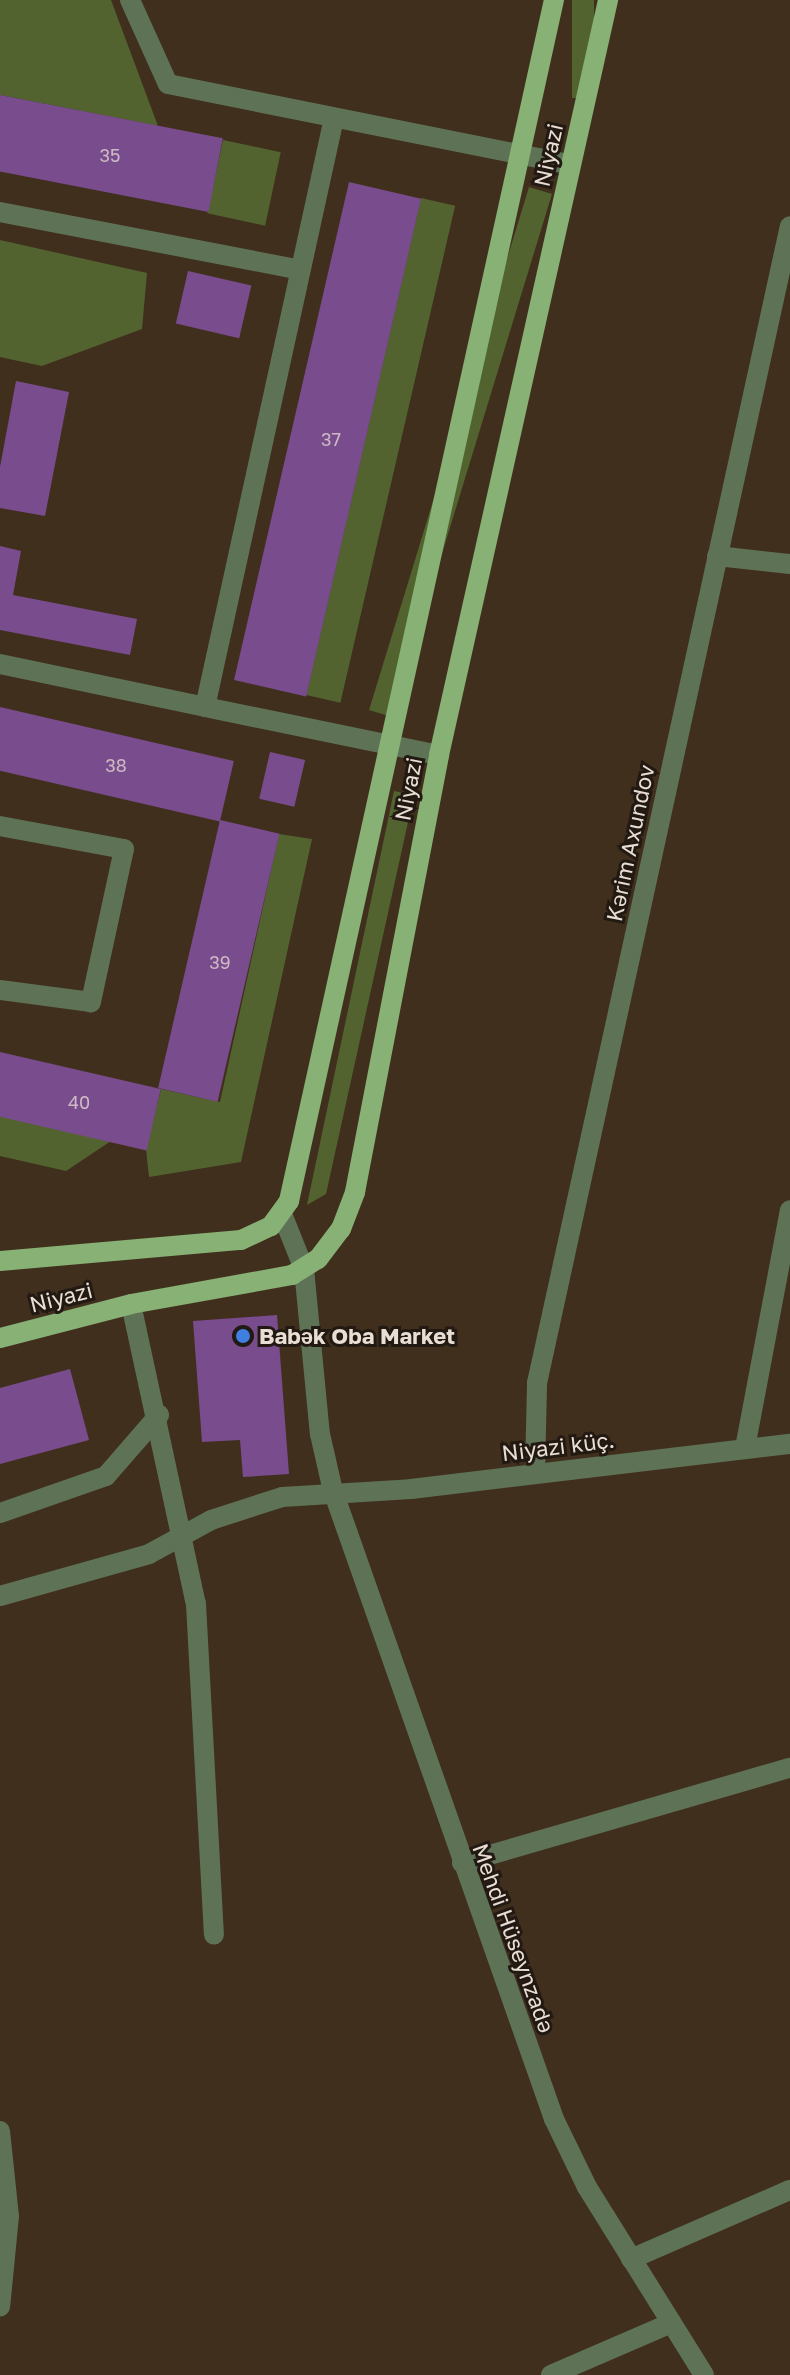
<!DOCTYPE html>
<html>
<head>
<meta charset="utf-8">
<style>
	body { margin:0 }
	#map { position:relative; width:790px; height:2375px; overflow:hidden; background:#412f1e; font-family:"Golos Text",sans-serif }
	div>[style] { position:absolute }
	.green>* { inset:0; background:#526330; transform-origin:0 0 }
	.building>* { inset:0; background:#794c8d; transform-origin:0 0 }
	.minor>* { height:20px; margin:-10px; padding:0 10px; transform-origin:10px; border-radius:10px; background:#5e7356 }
	.major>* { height:20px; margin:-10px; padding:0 10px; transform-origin:10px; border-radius:10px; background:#87b175 }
	.dots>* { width:22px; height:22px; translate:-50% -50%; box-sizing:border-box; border:4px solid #211912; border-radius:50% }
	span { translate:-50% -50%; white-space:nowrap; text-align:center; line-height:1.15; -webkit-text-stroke:6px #211912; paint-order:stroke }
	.number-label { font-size:18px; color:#cdbac2 }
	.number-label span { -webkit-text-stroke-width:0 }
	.street-label { font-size:22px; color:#e9ded4 }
	.poi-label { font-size:22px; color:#e9ded4; font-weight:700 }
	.left { translate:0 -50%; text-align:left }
</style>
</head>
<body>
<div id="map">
	<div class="green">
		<div style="clip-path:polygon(0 0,111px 0,158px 126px,0 95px)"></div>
		<div style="left:572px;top:0;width:22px;height:98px"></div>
		<div style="left:223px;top:140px;width:59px;height:75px;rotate:12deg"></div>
		<div style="left:529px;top:187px;width:24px;height:547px;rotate:17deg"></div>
		<div style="left:421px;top:198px;width:35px;height:510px;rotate:13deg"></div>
		<div style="clip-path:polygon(0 240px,147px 273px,142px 329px,42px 366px,0 357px)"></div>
		<div style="clip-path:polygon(394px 791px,414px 795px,326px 1194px,307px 1205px)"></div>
		<div style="clip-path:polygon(279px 834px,312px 839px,241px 1162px,149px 1177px,146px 1149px,161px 1089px,220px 1102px)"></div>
		<div style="clip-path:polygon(0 1115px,111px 1141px,66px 1171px,0 1156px)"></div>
	</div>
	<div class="building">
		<div style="left:0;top:95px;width:227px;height:75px;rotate:11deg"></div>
		<div style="left:349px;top:182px;width:74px;height:511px;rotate:13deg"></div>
		<div style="left:188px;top:271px;width:65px;height:54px;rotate:13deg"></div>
		<div style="clip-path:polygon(16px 381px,69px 392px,45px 516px,0 508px,0 467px)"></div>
		<div style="clip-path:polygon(0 546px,21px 551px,13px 595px,137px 619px,130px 655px,0 630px)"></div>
		<div style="left:0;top:707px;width:240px;height:62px;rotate:13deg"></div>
		<div style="left:270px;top:752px;width:36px;height:48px;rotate:13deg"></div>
		<div style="left:220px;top:820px;width:61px;height:275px;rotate:13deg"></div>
		<div style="left:0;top:1052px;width:165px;height:63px;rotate:13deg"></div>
		<div style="clip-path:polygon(277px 1315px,289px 1474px,243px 1477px,240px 1440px,202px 1442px,193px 1321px)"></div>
		<div style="clip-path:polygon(70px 1369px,89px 1440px,0 1464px,0 1388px)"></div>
	</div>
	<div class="minor">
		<div style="left:130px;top:0;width:92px;rotate:65.7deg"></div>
		<div style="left:168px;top:84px;width:410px;rotate:11.3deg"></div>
		<div style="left:334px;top:118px;width:603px;rotate:102.35deg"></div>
		<div style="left:205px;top:707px;width:239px;rotate:11.6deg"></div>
		<div style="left:0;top:212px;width:306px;rotate:10.9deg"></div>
		<div style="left:717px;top:556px;width:73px;rotate:6.3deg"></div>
		<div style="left:0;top:664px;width:209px;rotate:11.8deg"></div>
		<div style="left:0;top:826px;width:126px;rotate:10.5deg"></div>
		<div style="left:124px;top:849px;width:157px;rotate:102.2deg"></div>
		<div style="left:91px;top:1002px;width:92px;rotate:-172.5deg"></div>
		<div style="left:282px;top:1214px;width:59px;rotate:68.2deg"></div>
		<div style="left:304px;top:1269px;width:166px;rotate:84.5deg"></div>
		<div style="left:320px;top:1434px;width:58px;rotate:77.2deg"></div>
		<div style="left:333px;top:1491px;width:666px;rotate:70.61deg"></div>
		<div style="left:554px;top:2119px;width:76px;rotate:64.1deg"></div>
		<div style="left:587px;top:2187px;width:221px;rotate:58.1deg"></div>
		<div style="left:131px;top:1304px;width:307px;rotate:77.8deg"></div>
		<div style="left:196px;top:1604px;width:331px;rotate:86.9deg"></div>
		<div style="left:745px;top:1448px;width:242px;rotate:-79.3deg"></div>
		<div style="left:535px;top:1473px;width:90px;rotate:-88.7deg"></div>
		<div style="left:537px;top:1383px;width:1184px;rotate:-77.67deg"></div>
		<div style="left:0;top:1513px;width:112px;rotate:-19.2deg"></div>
		<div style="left:106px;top:1476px;width:81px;rotate:-49deg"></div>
		<div style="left:0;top:1596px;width:155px;rotate:-15.7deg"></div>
		<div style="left:149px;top:1554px;width:71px;rotate:-28.7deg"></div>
		<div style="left:211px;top:1520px;width:75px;rotate:-17.9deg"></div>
		<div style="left:282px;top:1497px;width:129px;rotate:-3.5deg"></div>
		<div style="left:411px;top:1489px;width:382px;rotate:-6.8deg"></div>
		<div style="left:462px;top:1863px;width:341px;rotate:-16.2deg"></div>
		<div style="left:0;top:2131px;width:85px;rotate:84deg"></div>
		<div style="left:9px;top:2216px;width:91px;rotate:95.6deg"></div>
		<div style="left:631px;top:2259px;width:173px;rotate:-23.5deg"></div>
		<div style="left:551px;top:2375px;width:131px;rotate:-23.4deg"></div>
	</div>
	<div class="major">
		<div style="left:0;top:1261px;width:242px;rotate:-5deg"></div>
		<div style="left:241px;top:1240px;width:33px;rotate:-25deg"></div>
		<div style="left:271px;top:1226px;width:31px;rotate:-54deg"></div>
		<div style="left:289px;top:1201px;width:1230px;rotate:-77.56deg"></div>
		<div style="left:0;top:1338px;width:135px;rotate:-14.5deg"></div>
		<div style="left:131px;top:1304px;width:164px;rotate:-10.2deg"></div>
		<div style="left:292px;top:1275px;width:31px;rotate:-32deg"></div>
		<div style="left:318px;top:1259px;width:38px;rotate:-53deg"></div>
		<div style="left:341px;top:1229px;width:40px;rotate:-69deg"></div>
		<div style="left:355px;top:1192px;width:445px;rotate:-79.1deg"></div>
		<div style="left:439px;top:755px;width:774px;rotate:-77.38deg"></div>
	</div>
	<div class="dots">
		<div style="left:243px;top:1336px;background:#3f7fe0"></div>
	</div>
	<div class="number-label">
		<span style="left:110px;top:155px">35</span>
		<span style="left:331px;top:439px">37</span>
		<span style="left:116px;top:765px">38</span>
		<span style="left:220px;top:962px">39</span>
		<span style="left:79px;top:1102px">40</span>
	</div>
	<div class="street-label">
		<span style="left:548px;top:155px;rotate:-77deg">Niyazi</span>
		<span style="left:408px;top:789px;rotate:-79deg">Niyazi</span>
		<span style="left:630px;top:843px;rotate:-78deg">Kərim Axundov</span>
		<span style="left:61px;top:1297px;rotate:-14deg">Niyazi</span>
		<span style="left:558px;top:1446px;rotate:-7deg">Niyazi küç.</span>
		<span style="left:514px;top:1938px;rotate:70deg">Mehdi Hüseynzadə</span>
	</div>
	<div class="poi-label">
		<span class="left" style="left:259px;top:1336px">Babək Oba Market</span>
	</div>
</div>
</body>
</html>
